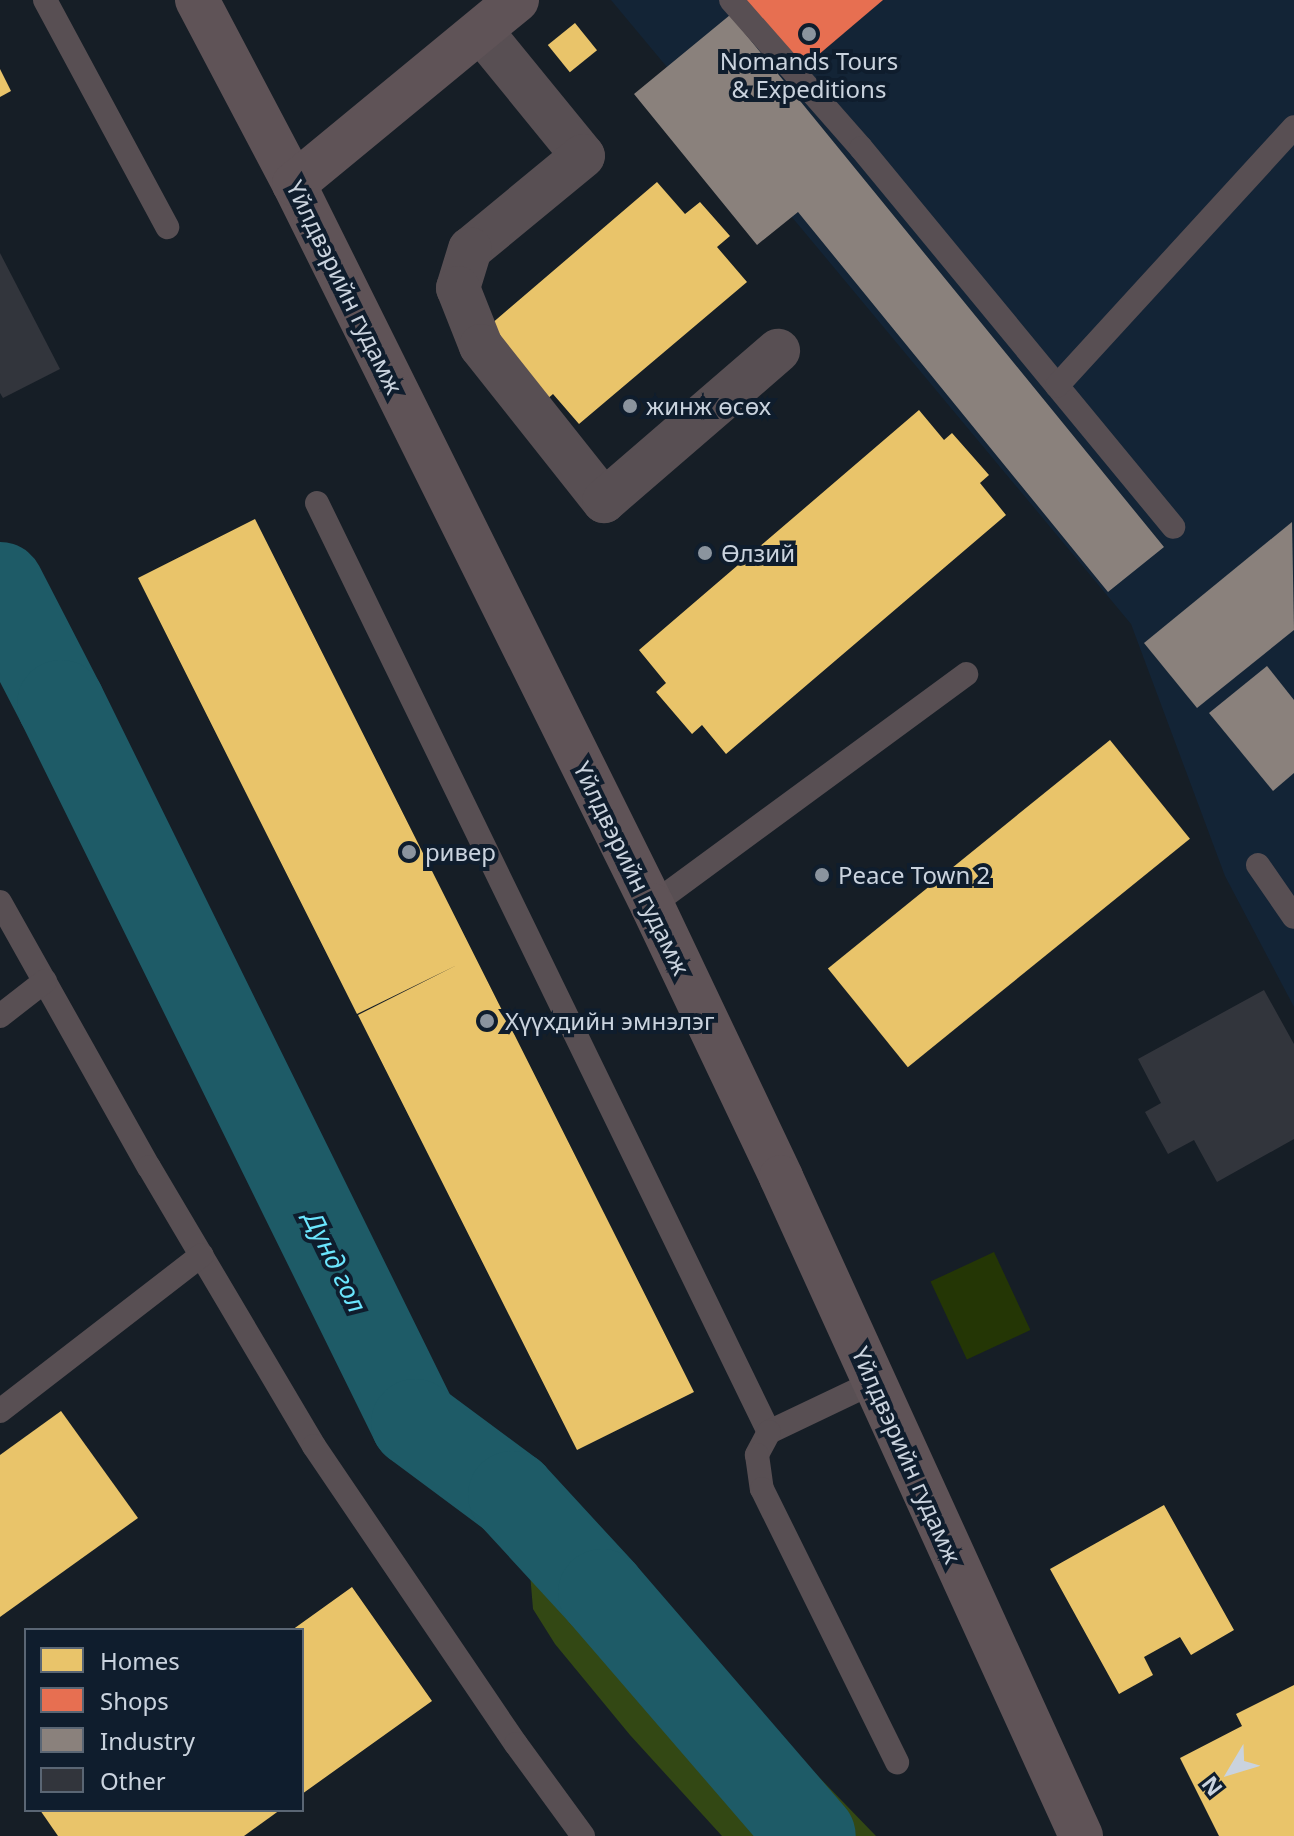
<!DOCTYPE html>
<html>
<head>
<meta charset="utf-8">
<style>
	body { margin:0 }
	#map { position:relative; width:1294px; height:1836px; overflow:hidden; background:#161e26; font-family:"Noto Sans",sans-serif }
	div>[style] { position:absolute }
	.built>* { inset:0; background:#132436 }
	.green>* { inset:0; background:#243605; transform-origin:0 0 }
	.forest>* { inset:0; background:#334814 }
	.homes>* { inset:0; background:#e9c46a; transform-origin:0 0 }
	.shops>* { inset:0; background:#e76f51 }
	.industry>* { inset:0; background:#8a817c }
	.river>* { height:88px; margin:-44px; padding:0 44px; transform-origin:44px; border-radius:44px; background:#1e5b67 }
	.building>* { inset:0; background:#32353c }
	.service>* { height:24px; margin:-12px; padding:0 12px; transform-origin:12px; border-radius:12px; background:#584f53 }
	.minor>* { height:44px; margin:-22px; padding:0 22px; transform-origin:22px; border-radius:22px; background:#584f53 }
	.secondary>* { height:44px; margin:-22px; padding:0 22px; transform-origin:22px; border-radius:22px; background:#5f5357 }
	.dots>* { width:22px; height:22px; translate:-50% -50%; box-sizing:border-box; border:4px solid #0f1d2d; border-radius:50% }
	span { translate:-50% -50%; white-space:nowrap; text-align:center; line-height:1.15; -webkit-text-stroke:8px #0f1d2d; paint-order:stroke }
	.poi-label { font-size:24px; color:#cad3de }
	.left { translate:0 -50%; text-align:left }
	.street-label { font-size:24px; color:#cad3de }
	.water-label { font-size:26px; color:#6be6fe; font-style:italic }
	.legend { position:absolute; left:24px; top:1628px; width:280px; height:184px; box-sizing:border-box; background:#0f1d2d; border:2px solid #5a6674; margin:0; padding:10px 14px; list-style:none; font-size:24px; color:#cad3de }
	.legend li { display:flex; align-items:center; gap:16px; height:40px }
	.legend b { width:40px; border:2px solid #5a6674 }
	.north { position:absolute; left:1190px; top:1732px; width:80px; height:80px; -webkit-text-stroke:6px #0f1d2d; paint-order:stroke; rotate:232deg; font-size:22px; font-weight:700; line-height:32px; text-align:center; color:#cad3de }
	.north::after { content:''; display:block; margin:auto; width:28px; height:36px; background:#cad3de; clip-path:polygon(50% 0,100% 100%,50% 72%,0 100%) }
</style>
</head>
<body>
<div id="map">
	<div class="built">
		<div style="clip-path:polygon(611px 0,1294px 0,1294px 1007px,1225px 876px,1131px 624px)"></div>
	</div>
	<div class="green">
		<div style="left:994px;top:1252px;width:86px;height:70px;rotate:65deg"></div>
	</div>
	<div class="forest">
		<div style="clip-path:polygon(553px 1568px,579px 1594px,635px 1666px,672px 1693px,789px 1836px,722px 1836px,630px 1735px,555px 1644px,533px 1609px,530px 1573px)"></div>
		<div style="clip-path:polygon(613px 1584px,687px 1641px,876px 1836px,831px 1836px,699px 1679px)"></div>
	</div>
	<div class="homes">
		<div style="left:575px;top:23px;width:35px;height:35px;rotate:51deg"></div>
		<div style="clip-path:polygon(0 69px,11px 91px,0 97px)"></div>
		<div style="clip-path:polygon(657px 182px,685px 214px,700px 202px,730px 236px,717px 247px,747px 282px,579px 424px,553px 394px,538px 407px,490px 325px)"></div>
		<div style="clip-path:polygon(919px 410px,944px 440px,952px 433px,989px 475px,980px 483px,1006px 515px,726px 754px,702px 725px,692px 734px,656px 692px,666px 683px,639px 650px)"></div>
		<div style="clip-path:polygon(255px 519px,694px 1392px,577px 1450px,358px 1015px,457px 965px,357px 1014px,138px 578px)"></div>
		<div style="left:1110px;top:740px;width:127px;height:363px;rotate:51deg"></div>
		<div style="clip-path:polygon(61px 1411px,138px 1518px,0 1617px,0 1455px)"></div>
		<div style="clip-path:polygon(1164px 1505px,1234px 1630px,1191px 1655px,1180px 1637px,1144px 1657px,1153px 1675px,1119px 1694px,1050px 1569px)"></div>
		<div style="clip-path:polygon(352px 1587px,432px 1701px,302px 1794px,302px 1630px,292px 1630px)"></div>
		<div style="clip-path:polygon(1294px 1685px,1294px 1836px,1219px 1836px,1180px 1758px,1242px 1726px,1236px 1714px)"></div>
		<div style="clip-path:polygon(40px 1810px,280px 1810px,244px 1836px,58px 1836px)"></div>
	</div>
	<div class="shops">
		<div style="clip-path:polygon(746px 0,883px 0,804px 67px)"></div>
	</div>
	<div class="industry">
		<div style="clip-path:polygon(730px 15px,1164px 547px,1108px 592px,798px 212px,757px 245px,634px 94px)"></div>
		<div style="clip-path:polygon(1292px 522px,1294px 630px,1197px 708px,1144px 643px)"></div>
		<div style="clip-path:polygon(1267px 666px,1294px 700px,1294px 773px,1273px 791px,1209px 713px)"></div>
	</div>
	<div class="river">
		<div style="left:0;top:586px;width:133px;rotate:62.7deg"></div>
		<div style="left:61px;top:704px;width:801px;rotate:63.79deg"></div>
		<div style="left:415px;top:1423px;width:121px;rotate:36.6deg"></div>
		<div style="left:512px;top:1495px;width:133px;rotate:47.4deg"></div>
		<div style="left:602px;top:1593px;width:321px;rotate:49.2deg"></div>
	</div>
	<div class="building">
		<div style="clip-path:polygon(0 253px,60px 369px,3px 398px,0 393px)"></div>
		<div style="clip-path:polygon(1264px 990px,1294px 1044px,1294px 1139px,1217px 1182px,1194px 1140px,1168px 1154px,1145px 1112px,1161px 1103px,1138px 1059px)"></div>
	</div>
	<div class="service">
		<div style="left:45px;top:0;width:258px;rotate:61.7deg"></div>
		<div style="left:731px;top:0;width:197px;rotate:48.7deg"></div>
		<div style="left:861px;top:148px;width:491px;rotate:50.5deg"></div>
		<div style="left:1057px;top:386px;width:351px;rotate:-47.5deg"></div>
		<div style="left:317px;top:503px;width:1033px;rotate:64.06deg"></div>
		<div style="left:1258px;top:865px;width:63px;rotate:55.3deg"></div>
		<div style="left:0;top:902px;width:304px;rotate:60.7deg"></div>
		<div style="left:149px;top:1167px;width:324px;rotate:59.4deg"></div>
		<div style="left:314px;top:1446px;width:360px;rotate:55.9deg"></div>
		<div style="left:516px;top:1744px;width:114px;rotate:53.9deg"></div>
		<div style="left:652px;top:905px;width:390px;rotate:-36.3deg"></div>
		<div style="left:0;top:1016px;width:57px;rotate:-37.9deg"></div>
		<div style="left:874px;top:1382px;width:116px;rotate:154.5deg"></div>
		<div style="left:769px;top:1432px;width:26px;rotate:118deg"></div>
		<div style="left:757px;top:1455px;width:34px;rotate:82deg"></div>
		<div style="left:762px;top:1489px;width:305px;rotate:63.7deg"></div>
		<div style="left:0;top:1411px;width:255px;rotate:-37.7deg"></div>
	</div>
	<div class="minor">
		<div style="left:481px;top:31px;width:161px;rotate:50.8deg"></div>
		<div style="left:583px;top:156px;width:146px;rotate:140.5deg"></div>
		<div style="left:470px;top:249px;width:41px;rotate:107.1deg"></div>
		<div style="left:458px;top:288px;width:62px;rotate:68.4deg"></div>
		<div style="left:481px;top:346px;width:198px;rotate:51.6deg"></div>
		<div style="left:604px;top:501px;width:230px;rotate:-40.8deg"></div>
	</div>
	<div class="secondary">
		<div style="left:197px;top:0;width:208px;rotate:62.2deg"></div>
		<div style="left:294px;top:184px;width:805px;rotate:63.59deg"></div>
		<div style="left:652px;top:905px;width:301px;rotate:64.6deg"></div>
		<div style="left:781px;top:1177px;width:724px;rotate:65.52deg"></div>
		<div style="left:294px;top:184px;width:289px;rotate:-39.5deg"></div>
	</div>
	<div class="dots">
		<div style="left:809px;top:34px;background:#8b949e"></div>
		<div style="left:630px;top:406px;background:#8b949e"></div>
		<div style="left:705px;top:553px;background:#8b949e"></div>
		<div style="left:409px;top:852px;background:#8b949e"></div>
		<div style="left:822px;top:875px;background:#8b949e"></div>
		<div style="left:487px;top:1021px;background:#8b949e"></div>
	</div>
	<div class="poi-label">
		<span style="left:809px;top:75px">Nomands Tours<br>&amp; Expeditions</span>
		<span class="left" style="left:646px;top:406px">жинж өсөх</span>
		<span class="left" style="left:721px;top:553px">Өлзий</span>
		<span class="left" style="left:425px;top:852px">ривер</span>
		<span class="left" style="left:838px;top:875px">Peace Town 2</span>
		<span class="left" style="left:505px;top:1021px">Хүүхдийн эмнэлэг</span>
	</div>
	<div class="street-label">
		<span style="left:345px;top:287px;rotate:64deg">Yйлдвэрийн гудамж</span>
		<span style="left:632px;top:868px;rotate:64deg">Yйлдвэрийн гудамж</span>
		<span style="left:907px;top:1455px;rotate:66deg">Yйлдвэрийн гудамж</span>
	</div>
	<div class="water-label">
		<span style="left:335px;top:1262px;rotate:64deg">Дунд гол</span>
	</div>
	<ul class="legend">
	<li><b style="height:22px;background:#e9c46a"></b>Homes</li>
	<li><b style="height:22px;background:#e76f51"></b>Shops</li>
	<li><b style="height:22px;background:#8a817c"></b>Industry</li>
	<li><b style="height:22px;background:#32353c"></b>Other</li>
	</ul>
	<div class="north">N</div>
</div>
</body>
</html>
